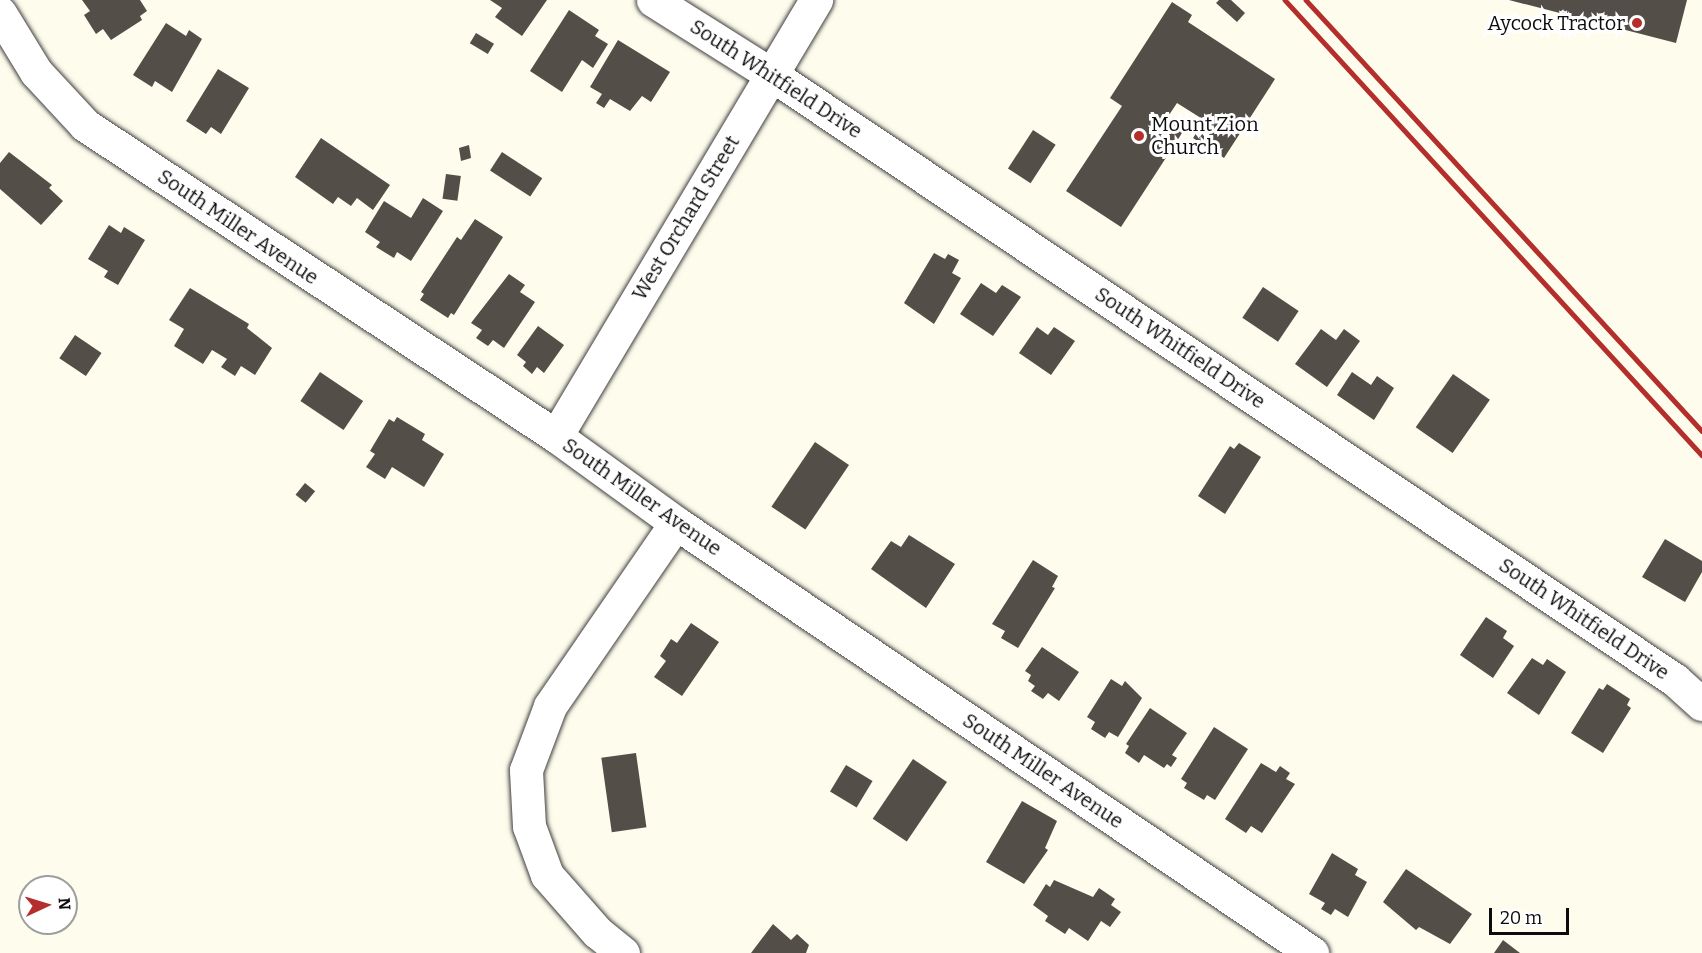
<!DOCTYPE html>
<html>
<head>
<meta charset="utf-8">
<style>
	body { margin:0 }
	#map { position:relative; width:1702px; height:953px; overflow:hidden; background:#fefcec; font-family:Bitter,serif }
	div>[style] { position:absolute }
	.building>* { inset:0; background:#544e49; transform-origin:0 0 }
	.roads { filter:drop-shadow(0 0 2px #3f3f3f) drop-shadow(0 0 2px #3f3f3f) }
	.minor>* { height:33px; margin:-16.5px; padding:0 16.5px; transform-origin:16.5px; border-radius:16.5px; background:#fff }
	.rail>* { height:4.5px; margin:-2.25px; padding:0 2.25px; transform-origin:2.25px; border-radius:2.25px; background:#b42f2c }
	.dots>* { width:16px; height:16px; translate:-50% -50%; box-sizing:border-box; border:3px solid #fff; border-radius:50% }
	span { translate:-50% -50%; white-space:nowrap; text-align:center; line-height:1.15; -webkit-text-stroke:6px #fff; paint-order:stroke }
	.poi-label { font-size:20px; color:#0c0c0c }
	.right { translate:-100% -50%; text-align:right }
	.left { translate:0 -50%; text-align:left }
	.street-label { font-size:20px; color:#0c0c0c }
	.north { position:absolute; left:18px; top:875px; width:60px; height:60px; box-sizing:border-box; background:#fff; border:2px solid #9e9e9e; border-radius:50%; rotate:86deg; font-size:16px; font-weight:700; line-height:24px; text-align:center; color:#0c0c0c }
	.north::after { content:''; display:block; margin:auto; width:21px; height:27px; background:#b42f2c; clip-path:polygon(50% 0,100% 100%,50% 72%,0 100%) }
	.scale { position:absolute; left:1489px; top:908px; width:80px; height:27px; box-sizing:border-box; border:3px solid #0c0c0c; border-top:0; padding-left:8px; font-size:18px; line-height:21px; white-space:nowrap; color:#0c0c0c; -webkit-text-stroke:4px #fff; paint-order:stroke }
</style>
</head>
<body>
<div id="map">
	<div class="building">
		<div style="clip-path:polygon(82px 0,140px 0,147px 11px,140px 16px,142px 20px,111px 40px,103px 29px,96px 34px,84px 15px,90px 11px)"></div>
		<div style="clip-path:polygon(490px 0,547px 0,522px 36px,495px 17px,502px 8px)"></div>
		<div style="clip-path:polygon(1219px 0,1231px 0,1245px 13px,1237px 22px,1216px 3px)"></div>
		<div style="clip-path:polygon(1509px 0,1687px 0,1676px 43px)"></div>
		<div style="clip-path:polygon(1172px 2px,1192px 15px,1188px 22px,1275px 79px,1224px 158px,1193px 138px,1204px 120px,1177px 103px,1167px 118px,1184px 130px,1121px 227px,1066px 191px,1122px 106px,1110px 98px)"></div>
		<div style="clip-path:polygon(569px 10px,599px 30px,595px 36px,608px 44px,593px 68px,582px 60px,562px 92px,530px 71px)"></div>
		<div style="clip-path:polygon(166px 23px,186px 36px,189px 30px,202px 39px,172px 92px,155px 81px,152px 87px,133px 75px)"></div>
		<div style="left:476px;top:33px;width:21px;height:12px;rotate:31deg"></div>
		<div style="clip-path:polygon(618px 40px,670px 72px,651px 102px,642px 96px,630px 111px,610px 99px,604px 108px,596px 103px,602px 94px,590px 87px)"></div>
		<div style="clip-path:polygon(218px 69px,249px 88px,221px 134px,211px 127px,206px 134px,186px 121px)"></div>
		<div style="left:1033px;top:130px;width:27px;height:46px;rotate:33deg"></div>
		<div style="clip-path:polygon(321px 138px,390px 185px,373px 210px,357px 198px,351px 206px,338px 197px,333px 204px,295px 177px)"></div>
		<div style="clip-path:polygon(469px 145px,471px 158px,461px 161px,459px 148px)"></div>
		<div style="clip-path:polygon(9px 152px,52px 185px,49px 188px,63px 201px,41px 225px,0 189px,0 163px)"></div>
		<div style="left:502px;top:152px;width:48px;height:22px;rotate:33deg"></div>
		<div style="left:446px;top:174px;width:15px;height:25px;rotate:8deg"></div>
		<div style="clip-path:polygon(423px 198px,443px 211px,411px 261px,397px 252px,394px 258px,376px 247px,380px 242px,365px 232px,384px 201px,411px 218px)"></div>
		<div style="clip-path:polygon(475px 219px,503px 237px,454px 315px,451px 313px,448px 318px,420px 300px,424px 294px,421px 292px,457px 237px,461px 240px)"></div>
		<div style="clip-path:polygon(109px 225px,121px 233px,124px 227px,145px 240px,118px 285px,104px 277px,108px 271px,88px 259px)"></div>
		<div style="clip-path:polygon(934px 253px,945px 259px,948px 254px,959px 260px,952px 273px,961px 278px,934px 324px,904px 303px)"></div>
		<div style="clip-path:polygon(509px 274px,525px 285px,520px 292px,535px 302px,504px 348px,493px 340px,488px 346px,476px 338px,482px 330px,471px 323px)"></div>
		<div style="clip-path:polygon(981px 283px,996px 293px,1002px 285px,1021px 297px,993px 336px,960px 314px)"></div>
		<div style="left:1263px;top:287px;width:43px;height:37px;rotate:34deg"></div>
		<div style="clip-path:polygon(190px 288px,249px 324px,247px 328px,272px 348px,255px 375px,241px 366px,235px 376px,221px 367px,227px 359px,212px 350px,203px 364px,174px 346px,184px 329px,169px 320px)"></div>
		<div style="clip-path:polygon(538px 326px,564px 345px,544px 373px,537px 367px,532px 374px,523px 366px,526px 362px,517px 355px)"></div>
		<div style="clip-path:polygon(1037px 327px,1048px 335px,1054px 327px,1075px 341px,1051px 375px,1019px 353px)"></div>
		<div style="clip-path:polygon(1321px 329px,1336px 340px,1344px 329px,1360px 341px,1327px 387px,1295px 364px)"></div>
		<div style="left:75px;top:335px;width:32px;height:28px;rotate:34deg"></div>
		<div style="left:320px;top:372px;width:52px;height:35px;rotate:34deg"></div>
		<div style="clip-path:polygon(1352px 372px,1371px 385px,1377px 376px,1394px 388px,1374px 420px,1337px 395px)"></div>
		<div style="left:1453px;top:374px;width:45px;height:65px;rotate:35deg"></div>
		<div style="clip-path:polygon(397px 417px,425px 434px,422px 440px,444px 454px,424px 487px,392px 467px,385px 479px,366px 467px,375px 454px,370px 451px,389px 419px,394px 422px)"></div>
		<div style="left:815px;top:442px;width:41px;height:78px;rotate:34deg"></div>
		<div style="clip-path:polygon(1239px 443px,1261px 457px,1225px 514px,1198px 496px,1230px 446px,1234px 449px)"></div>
		<div style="left:305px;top:483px;width:13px;height:15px;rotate:39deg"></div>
		<div style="clip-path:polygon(909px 535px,955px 564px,926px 608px,871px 569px,891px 541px,901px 547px)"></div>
		<div style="clip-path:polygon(1665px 539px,1702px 561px,1702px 572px,1685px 602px,1642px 577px)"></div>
		<div style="clip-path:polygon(1033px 560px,1058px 576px,1052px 587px,1055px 588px,1018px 648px,1001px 638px,1005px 631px,992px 624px)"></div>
		<div style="clip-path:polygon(1486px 617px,1507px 631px,1503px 638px,1514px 646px,1493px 678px,1460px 655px)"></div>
		<div style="clip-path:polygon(691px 623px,719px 642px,682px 696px,654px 677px,666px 661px,660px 656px,671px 639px,677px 643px)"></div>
		<div style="clip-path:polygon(1042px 647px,1079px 672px,1059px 701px,1048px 693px,1043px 699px,1031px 691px,1035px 686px,1028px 681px,1031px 675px,1025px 671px)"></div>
		<div style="clip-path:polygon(1532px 658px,1543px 665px,1547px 659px,1566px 672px,1539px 715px,1507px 693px)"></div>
		<div style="clip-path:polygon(1111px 679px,1122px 686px,1125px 681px,1142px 698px,1118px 737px,1109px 732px,1105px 738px,1091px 729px,1095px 722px,1087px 717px)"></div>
		<div style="clip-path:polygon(1607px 684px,1630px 699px,1627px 705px,1631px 708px,1603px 753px,1571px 733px,1599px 688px,1603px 690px)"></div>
		<div style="clip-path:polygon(1150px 708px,1187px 733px,1172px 755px,1177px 758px,1171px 767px,1167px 764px,1164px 768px,1144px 755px,1139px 763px,1125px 753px,1129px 746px,1126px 744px)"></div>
		<div style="clip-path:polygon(1214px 727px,1248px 749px,1215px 800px,1207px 795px,1204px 800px,1184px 788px,1187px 783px,1181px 779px)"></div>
		<div style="left:636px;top:753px;width:75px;height:35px;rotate:82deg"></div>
		<div style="left:913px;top:759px;width:41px;height:72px;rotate:34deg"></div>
		<div style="clip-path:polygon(1261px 763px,1276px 772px,1280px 766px,1290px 773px,1286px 779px,1295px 784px,1262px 833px,1251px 826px,1246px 833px,1225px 819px)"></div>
		<div style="left:846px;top:765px;width:31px;height:31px;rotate:31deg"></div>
		<div style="clip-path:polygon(1022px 801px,1057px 821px,1045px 848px,1048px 850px,1024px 884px,986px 862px)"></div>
		<div style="clip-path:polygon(1332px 853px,1358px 869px,1355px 875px,1367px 882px,1348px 917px,1335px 909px,1331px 915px,1321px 909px,1325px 903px,1309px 894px)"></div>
		<div style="clip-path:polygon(1406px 869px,1472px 914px,1450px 944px,1419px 927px,1416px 930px,1383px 902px)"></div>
		<div style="clip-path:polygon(1054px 880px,1093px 897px,1099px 888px,1115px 899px,1111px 905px,1121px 912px,1110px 927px,1101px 921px,1088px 941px,1069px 928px,1065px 934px,1045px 921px,1048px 916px,1033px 905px,1046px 884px,1050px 887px)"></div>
		<div style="clip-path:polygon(773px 924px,791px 940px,797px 934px,809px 945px,806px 953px,751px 953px)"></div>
		<div style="clip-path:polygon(1503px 940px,1520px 953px,1494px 953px)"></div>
	</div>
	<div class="roads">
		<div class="minor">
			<div style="left:653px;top:0;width:141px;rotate:32.2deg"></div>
			<div style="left:772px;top:75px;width:1087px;rotate:33.82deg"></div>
			<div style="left:1675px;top:680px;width:36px;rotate:42deg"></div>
			<div style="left:0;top:13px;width:69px;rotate:58.6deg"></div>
			<div style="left:36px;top:72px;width:72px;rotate:47.2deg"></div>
			<div style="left:85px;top:125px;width:564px;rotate:33.44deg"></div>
			<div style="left:556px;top:436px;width:148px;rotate:35.9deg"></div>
			<div style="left:676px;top:523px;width:768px;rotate:34.06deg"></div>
			<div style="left:556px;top:436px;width:508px;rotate:-59.19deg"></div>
			<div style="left:623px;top:953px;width:33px;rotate:-141deg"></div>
			<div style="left:597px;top:932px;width:76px;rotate:-131.3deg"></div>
			<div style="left:547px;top:875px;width:52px;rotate:-110.2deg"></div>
			<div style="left:529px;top:826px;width:56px;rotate:-93.1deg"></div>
			<div style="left:526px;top:770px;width:68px;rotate:-69.4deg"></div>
			<div style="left:550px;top:706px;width:222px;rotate:-55.5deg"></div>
		</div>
	</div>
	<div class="rail">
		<div style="left:1285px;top:0;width:617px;rotate:47.5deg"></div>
		<div style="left:1306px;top:0;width:585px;rotate:47.42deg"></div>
	</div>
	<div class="dots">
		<div style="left:1637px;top:23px;background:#b42f2c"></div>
		<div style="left:1139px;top:136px;background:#b42f2c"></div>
	</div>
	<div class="poi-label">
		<span class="right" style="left:1625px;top:23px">Aycock Tractor</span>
		<span class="left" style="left:1151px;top:136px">Mount Zion<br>Church</span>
	</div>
	<div class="street-label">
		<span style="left:776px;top:79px;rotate:33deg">South Whitfield Drive</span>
		<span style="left:686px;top:218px;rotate:-59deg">West Orchard Street</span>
		<span style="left:238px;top:227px;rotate:34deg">South Miller Avenue</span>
		<span style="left:1180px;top:348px;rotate:34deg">South Whitfield Drive</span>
		<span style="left:642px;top:497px;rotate:35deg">South Miller Avenue</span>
		<span style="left:1584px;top:619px;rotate:34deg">South Whitfield Drive</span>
		<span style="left:1043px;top:771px;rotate:34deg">South Miller Avenue</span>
	</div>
	<div class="north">N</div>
	<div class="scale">20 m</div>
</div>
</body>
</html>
